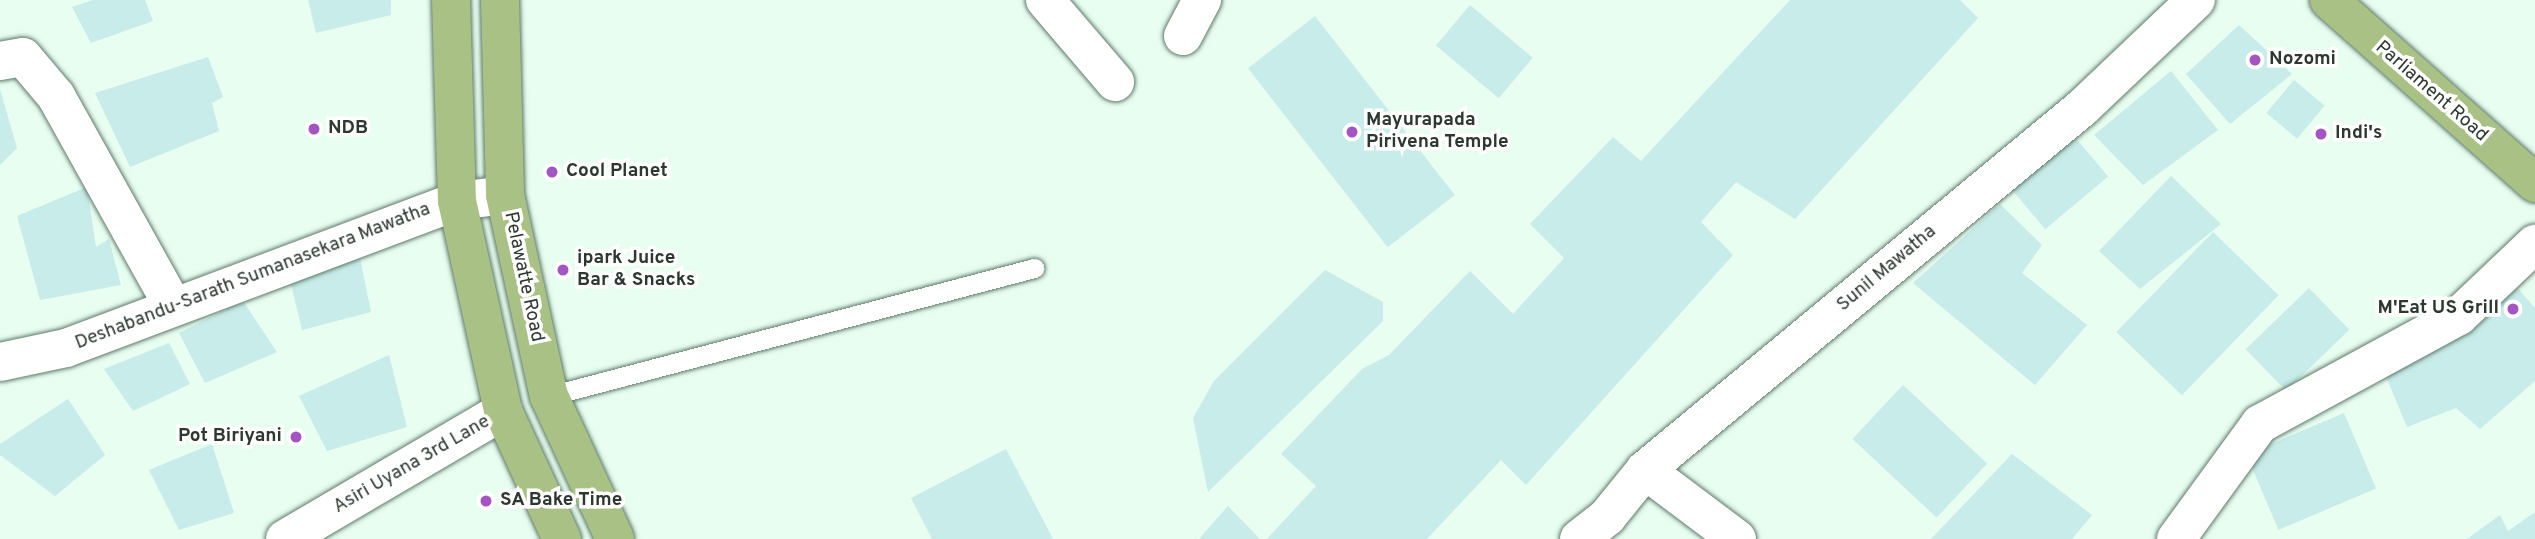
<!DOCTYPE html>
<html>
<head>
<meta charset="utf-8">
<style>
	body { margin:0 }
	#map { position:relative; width:2535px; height:539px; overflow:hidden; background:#e7fef0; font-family:Overpass,sans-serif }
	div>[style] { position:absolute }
	.building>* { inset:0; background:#c7ece9; transform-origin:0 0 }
	.roads { filter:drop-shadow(0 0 2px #5f796a) drop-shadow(0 0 2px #5f796a) }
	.service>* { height:19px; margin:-9.5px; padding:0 9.5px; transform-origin:9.5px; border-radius:9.5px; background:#fff }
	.minor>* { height:38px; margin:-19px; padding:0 19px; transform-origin:19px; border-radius:19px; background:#fff }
	.primary>* { height:38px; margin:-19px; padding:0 19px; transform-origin:19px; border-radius:19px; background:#a9c185 }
	.dots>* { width:19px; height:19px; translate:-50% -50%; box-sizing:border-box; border:4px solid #fff; border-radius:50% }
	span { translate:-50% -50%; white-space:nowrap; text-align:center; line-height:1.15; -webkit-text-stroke:7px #fff; paint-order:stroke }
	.poi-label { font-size:19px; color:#2d3831; font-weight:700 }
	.left { translate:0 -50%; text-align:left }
	.right { translate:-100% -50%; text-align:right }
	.street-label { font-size:19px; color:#2d3831 }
</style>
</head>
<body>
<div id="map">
	<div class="building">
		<div style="clip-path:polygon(93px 0,145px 0,153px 21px,91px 43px,72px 7px)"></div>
		<div style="clip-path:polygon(308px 0,391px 0,391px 15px,316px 33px)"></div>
		<div style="clip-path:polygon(1790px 0,1960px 0,1978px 18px,1795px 219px,1736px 182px,1701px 222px,1733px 255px,1526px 485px,1501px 460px,1427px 539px,1267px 539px,1316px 486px,1281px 454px,1362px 369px,1389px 355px,1470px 271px,1513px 314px,1564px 258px,1530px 224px,1613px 137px,1641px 161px)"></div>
		<div style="left:1470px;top:5px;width:82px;height:53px;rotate:40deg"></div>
		<div style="left:1315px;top:16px;width:227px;height:85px;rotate:52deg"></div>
		<div style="clip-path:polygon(2239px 25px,2292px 74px,2230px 124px,2186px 74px)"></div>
		<div style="clip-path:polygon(208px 57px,223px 97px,212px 103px,219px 131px,130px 167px,95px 93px)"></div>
		<div style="clip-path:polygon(2171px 71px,2218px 130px,2143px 185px,2094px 135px)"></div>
		<div style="left:2294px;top:80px;width:40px;height:43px;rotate:40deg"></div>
		<div style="clip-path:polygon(0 89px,17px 148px,0 165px)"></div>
		<div style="left:2074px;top:136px;width:53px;height:82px;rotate:50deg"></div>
		<div style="clip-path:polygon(2171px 176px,2221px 224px,2140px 289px,2099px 251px)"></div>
		<div style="clip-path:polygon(87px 187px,96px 247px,109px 239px,121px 285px,40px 300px,17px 216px)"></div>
		<div style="clip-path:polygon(2000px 204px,2042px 245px,2022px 273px,2087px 325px,2035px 385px,1913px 283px)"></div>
		<div style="left:2213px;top:232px;width:91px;height:139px;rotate:44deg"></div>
		<div style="clip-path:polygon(358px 248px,371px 312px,302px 330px,289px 276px)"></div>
		<div style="clip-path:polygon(1325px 270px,1383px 302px,1383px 321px,1208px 492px,1193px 418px,1214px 381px)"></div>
		<div style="clip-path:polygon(2514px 284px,2535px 308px,2535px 381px,2480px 429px,2456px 408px,2407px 427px,2382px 367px)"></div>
		<div style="left:2309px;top:288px;width:58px;height:88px;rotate:46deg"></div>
		<div style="clip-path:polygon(243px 301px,277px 352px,205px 383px,179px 333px)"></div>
		<div style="clip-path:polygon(169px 343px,190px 384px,133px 411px,104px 369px)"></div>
		<div style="clip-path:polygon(389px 355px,407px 427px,327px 451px,299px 396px)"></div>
		<div style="left:1903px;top:385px;width:115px;height:74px;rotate:43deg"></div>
		<div style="clip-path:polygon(68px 399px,105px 455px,55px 496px,0 455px,0 444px)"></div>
		<div style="left:2344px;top:413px;width:82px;height:106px;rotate:67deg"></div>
		<div style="clip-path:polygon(212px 444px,234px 513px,179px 530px,149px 470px)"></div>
		<div style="clip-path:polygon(1006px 449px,1053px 539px,932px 539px,911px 498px)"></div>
		<div style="clip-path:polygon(2012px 454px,2092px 515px,2072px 539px,1931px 539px)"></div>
		<div style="clip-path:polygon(1228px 506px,1260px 539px,1199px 539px)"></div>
		<div style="clip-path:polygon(2535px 512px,2535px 539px,2467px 539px,2500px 515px,2508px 531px)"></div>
	</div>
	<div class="roads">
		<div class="service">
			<div style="left:549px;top:396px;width:502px;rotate:-14.78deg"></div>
		</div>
		<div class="minor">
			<div style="left:1045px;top:0;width:108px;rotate:49.5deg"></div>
			<div style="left:1183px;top:36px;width:41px;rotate:-62.2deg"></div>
			<div style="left:0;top:61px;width:23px;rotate:-10deg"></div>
			<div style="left:23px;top:57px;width:51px;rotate:49.8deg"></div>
			<div style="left:56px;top:96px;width:240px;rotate:60.9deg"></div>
			<div style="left:0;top:362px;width:67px;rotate:-12deg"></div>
			<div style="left:66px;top:348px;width:418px;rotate:-20.6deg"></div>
			<div style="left:457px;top:201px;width:48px;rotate:-7.1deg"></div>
			<div style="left:1645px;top:470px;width:115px;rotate:36.9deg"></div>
			<div style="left:285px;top:539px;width:253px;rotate:-30.4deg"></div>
			<div style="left:1579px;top:539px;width:36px;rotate:-38deg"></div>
			<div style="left:1607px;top:517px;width:60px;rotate:-51deg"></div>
			<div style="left:1645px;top:470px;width:567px;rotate:-39.64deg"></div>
			<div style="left:2082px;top:108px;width:157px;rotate:-43.5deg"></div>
			<div style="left:2176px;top:539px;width:142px;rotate:-53.9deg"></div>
			<div style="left:2260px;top:424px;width:226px;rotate:-28.5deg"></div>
			<div style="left:2459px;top:316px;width:105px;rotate:-43.5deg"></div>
		</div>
		<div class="primary">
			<div style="left:451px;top:0;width:201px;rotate:88.3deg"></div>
			<div style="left:457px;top:201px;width:215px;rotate:77.6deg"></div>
			<div style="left:503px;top:411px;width:141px;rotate:65.3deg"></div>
			<div style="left:500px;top:0;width:195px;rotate:88.5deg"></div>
			<div style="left:505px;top:195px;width:206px;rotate:77.7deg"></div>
			<div style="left:549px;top:396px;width:157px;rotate:65.2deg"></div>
			<div style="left:2329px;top:0;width:276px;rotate:41.6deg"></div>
		</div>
	</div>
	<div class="dots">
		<div style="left:2255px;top:60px;background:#a554c4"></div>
		<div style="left:314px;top:129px;background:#a554c4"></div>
		<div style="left:1352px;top:132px;background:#a554c4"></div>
		<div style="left:2321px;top:134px;background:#a554c4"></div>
		<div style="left:552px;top:172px;background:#a554c4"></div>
		<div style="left:563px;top:270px;background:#a554c4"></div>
		<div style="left:2513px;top:309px;background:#a554c4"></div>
		<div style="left:296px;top:437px;background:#a554c4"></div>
		<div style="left:486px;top:501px;background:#a554c4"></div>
	</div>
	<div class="poi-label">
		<span class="left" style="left:2269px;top:60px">Nozomi</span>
		<span class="left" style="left:1366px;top:132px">Mayurapada<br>Pirivena Temple</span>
		<span class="left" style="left:328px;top:129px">NDB</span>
		<span class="left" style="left:2335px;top:134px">Indi's</span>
		<span class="left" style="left:566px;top:172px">Cool Planet</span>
		<span class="left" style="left:577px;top:270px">ipark Juice<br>Bar &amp; Snacks</span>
		<span class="right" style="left:2499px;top:309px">M'Eat US Grill</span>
		<span class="right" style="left:282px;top:437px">Pot Biriyani</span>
		<span class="left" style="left:500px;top:501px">SA Bake Time</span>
	</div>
	<div class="street-label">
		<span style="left:2431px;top:92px;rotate:41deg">Parliament Road</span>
		<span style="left:1887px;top:269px;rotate:-40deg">Sunil Mawatha</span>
		<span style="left:253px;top:277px;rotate:-21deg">Deshabandu-Sarath Sumanasekara Mawatha</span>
		<span style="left:523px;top:277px;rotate:78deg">Pelawatte Road</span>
		<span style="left:412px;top:465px;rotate:-30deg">Asiri Uyana 3rd Lane</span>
	</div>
</div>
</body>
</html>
